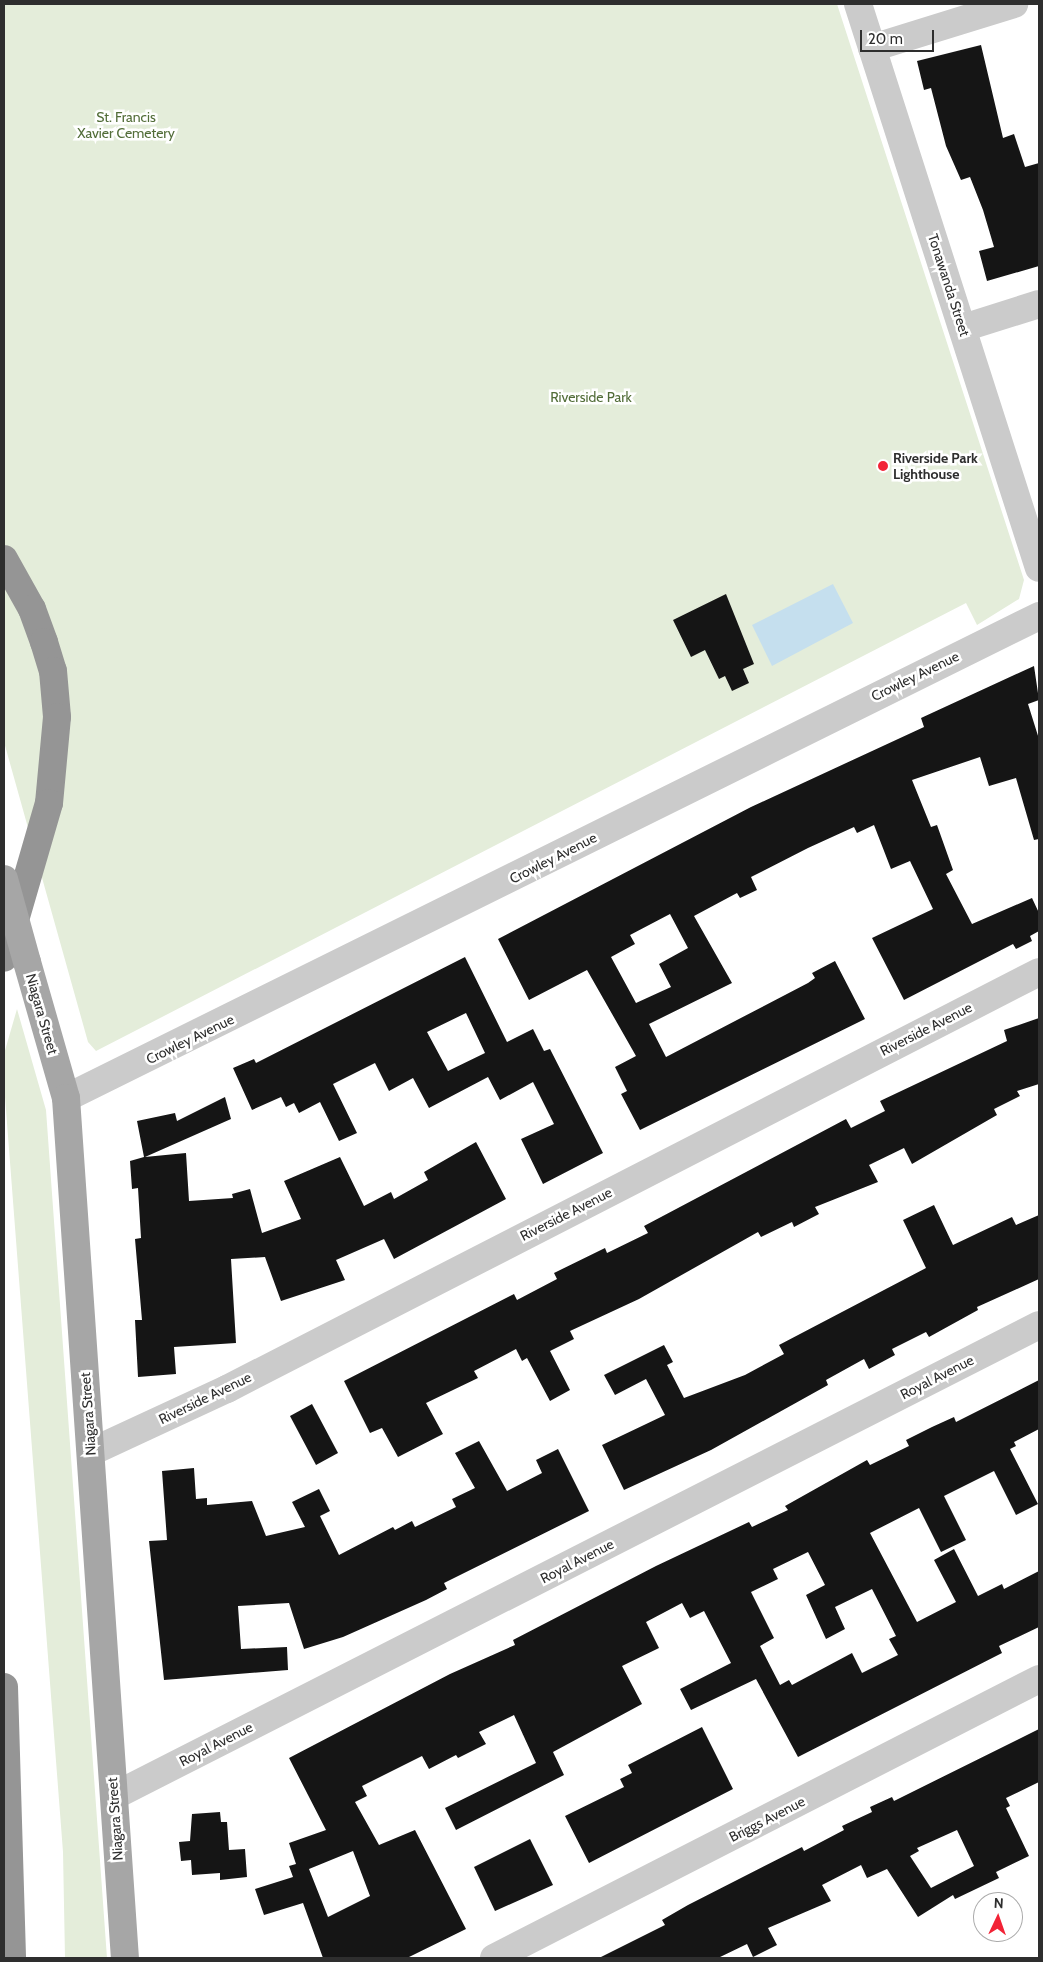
<!DOCTYPE html>
<style>
body{margin:0}
#map{position:relative;width:1043px;height:1962px;overflow:hidden;background:#fff;font-family:Cabin,sans-serif}
div>[style]{position:absolute}
.green>*{inset:0;background:#e4edda}
.water>*{inset:0;background:#c5dfee}
.building>*{inset:0;background:#151515}
.minor>*{height:28px;margin:-14px;padding:0 14px;transform-origin:14px;border-radius:14px;background:#cbcbcb}
.major>*{height:28px;margin:-14px;padding:0 14px;transform-origin:14px;border-radius:14px;background:#a6a6a6}
.highway>*{height:28px;margin:-14px;padding:0 14px;transform-origin:14px;border-radius:14px;background:#959595}
.major-bridge>*{height:28px;margin:-14px;padding:0 14px;transform-origin:14px;border-radius:14px;background:#a6a6a6}
.dots>*{width:14px;height:14px;translate:-50% -50%;box-sizing:border-box;border:2px solid #fff;border-radius:50%}
span{translate:-50% -50%;white-space:nowrap;text-align:center;line-height:1.15;-webkit-text-stroke:5px #fff;paint-order:stroke}
.park-label{font-size:14px;color:#526d38}
.street-label{font-size:14px;color:#2e2e2e}
.poi-label{font-size:14px;color:#2e2e2e;font-weight:700}
.left{translate:0 -50%;text-align:left}
.frame{position:absolute;inset:0;border:5px solid #2e2e2e;pointer-events:none}
.north{position:absolute;left:973px;top:1892px;width:50px;height:50px;box-sizing:border-box;background:#fff;border:1px solid #ababab;border-radius:50%;rotate:3deg;font-size:14px;font-weight:700;line-height:20px;text-align:center;color:#2e2e2e}
.north::after{content:'';display:block;margin:auto;width:18px;height:22px;background:#f22336;clip-path:polygon(50% 0,100% 100%,50% 72%,0 100%)}
.scale{position:absolute;left:860px;top:30px;width:74px;height:22px;box-sizing:border-box;border:2px solid #2e2e2e;border-top:0;padding-left:6px;font-size:15px;line-height:18px;white-space:nowrap;color:#2e2e2e;-webkit-text-stroke:4px #fff;paint-order:stroke}
</style>
<div id="map">
<div class="green">
<div style="clip-path:polygon(4px 4px,837px 4px,1024px 580px,1019px 599px,977px 625px,966px 603px,96px 1051px,88px 1042px,4px 742px)"></div>
<div style="clip-path:polygon(17px 1009px,46px 1110px,107px 1958px,65px 1958px,63px 1852px,4px 1084px,4px 1054px)"></div>
</div>
<div class="water">
<div style="clip-path:polygon(833px 584px,853px 623px,772px 666px,752px 625px)"></div>
</div>
<div class="building">
<div style="clip-path:polygon(981px 45px,1003px 138px,1014px 134px,1025px 167px,1039px 163px,1039px 266px,987px 281px,979px 251px,994px 247px,983px 210px,970px 177px,961px 180px,946px 146px,931px 88px,924px 90px,917px 61px)"></div>
<div style="clip-path:polygon(726px 594px,754px 664px,743px 669px,749px 683px,732px 691px,725px 676px,719px 679px,705px 650px,691px 657px,673px 620px)"></div>
<div style="clip-path:polygon(evenodd,1034px 666px,1039px 700px,1028px 704px,1039px 739px,1039px 839px,1034px 840px,1016px 778px,989px 786px,980px 757px,912px 780px,931px 827px,937px 825px,953px 870px,946px 874px,972px 924px,1032px 898px,1039px 913px,1039px 931px,1030px 936px,1032px 941px,1016px 949px,1013px 944px,904px 1000px,872px 938px,933px 909px,910px 861px,891px 869px,874px 825px,857px 833px,854px 827px,808px 848px,751px 877px,757px 890px,740px 898px,737px 893px,694px 916px,732px 983px,649px 1024px,666px 1057px,808px 983px,815px 978px,812px 973px,835px 961px,865px 1019px,640px 1130px,621px 1094px,627px 1091px,615px 1067px,636px 1056px,587px 970px,529px 1000px,498px 939px,751px 807px,924px 727px,921px 718px,1034px 666px,670px 914px,688px 948px,659px 964px,671px 987px,636px 1003px,611px 957px,635px 944px,630px 935px,670px 914px)"></div>
<div style="clip-path:polygon(evenodd,465px 957px,507px 1042px,533px 1029px,544px 1051px,550px 1049px,603px 1153px,543px 1184px,521px 1139px,554px 1124px,533px 1082px,500px 1100px,488px 1077px,429px 1108px,413px 1078px,389px 1091px,375px 1063px,333px 1084px,357px 1133px,339px 1141px,320px 1102px,299px 1113px,294px 1103px,286px 1107px,281px 1097px,252px 1110px,233px 1068px,254px 1059px,256px 1063px,465px 957px,466px 1013px,485px 1053px,448px 1071px,427px 1032px,466px 1013px)"></div>
<div style="clip-path:polygon(1039px 1018px,1039px 1084px,1017px 1091px,1020px 1096px,994px 1109px,997px 1115px,912px 1164px,904px 1148px,869px 1165px,878px 1182px,815px 1207px,819px 1214px,794px 1227px,792px 1222px,761px 1237px,758px 1232px,639px 1299px,570px 1331px,574px 1339px,550px 1351px,570px 1390px,550px 1401px,527px 1358px,522px 1361px,516px 1349px,474px 1371px,478px 1378px,426px 1403px,443px 1434px,398px 1457px,382px 1428px,370px 1433px,344px 1381px,514px 1294px,517px 1300px,557px 1279px,554px 1273px,605px 1248px,607px 1253px,648px 1233px,644px 1226px,846px 1119px,851px 1128px,885px 1111px,880px 1101px,1007px 1041px,1004px 1030px)"></div>
<div style="clip-path:polygon(225px 1097px,231px 1119px,145px 1157px,186px 1153px,189px 1201px,233px 1198px,232px 1194px,250px 1189px,262px 1233px,301px 1219px,284px 1181px,340px 1157px,364px 1206px,391px 1192px,394px 1199px,428px 1180px,424px 1172px,476px 1142px,506px 1199px,394px 1259px,384px 1239px,336px 1260px,345px 1280px,281px 1301px,265px 1257px,231px 1259px,236px 1343px,174px 1347px,176px 1374px,138px 1377px,135px 1320px,142px 1320px,135px 1239px,141px 1238px,138px 1188px,132px 1189px,130px 1161px,144px 1157px,137px 1121px,175px 1113px,177px 1121px)"></div>
<div style="clip-path:polygon(934px 1205px,953px 1245px,1012px 1217px,1016px 1225px,1039px 1215px,1039px 1279px,977px 1307px,978px 1310px,929px 1337px,926px 1332px,892px 1349px,895px 1355px,869px 1369px,864px 1359px,826px 1380px,828px 1385px,711px 1450px,624px 1490px,602px 1445px,665px 1415px,646px 1379px,615px 1395px,604px 1375px,664px 1345px,673px 1362px,667px 1365px,684px 1398px,745px 1375px,784px 1354px,779px 1345px,926px 1268px,903px 1220px)"></div>
<div style="clip-path:polygon(evenodd,1039px 1380px,1039px 1429px,1014px 1442px,1016px 1446px,1010px 1449px,1038px 1504px,1016px 1515px,994px 1471px,944px 1496px,966px 1540px,941px 1552px,919px 1508px,870px 1533px,917px 1622px,956px 1602px,934px 1560px,954px 1549px,978px 1596px,1002px 1584px,1004px 1589px,1039px 1571px,1039px 1627px,999px 1646px,1002px 1653px,798px 1757px,756px 1679px,691px 1710px,680px 1689px,731px 1663px,704px 1611px,690px 1618px,682px 1603px,646px 1622px,659px 1648px,622px 1666px,642px 1704px,553px 1752px,564px 1775px,456px 1830px,445px 1808px,536px 1763px,514px 1715px,479px 1732px,486px 1744px,458px 1758px,456px 1755px,429px 1769px,422px 1756px,362px 1786px,367px 1796px,355px 1802px,379px 1845px,415px 1830px,466px 1929px,407px 1958px,323px 1958px,303px 1903px,264px 1915px,255px 1889px,293px 1877px,289px 1866px,296px 1864px,289px 1843px,326px 1830px,289px 1758px,450px 1674px,515px 1645px,513px 1640px,656px 1566px,749px 1522px,752px 1527px,788px 1510px,785px 1506px,867px 1460px,870px 1465px,909px 1446px,906px 1440px,932px 1427px,954px 1417px,956px 1422px,1039px 1380px,808px 1552px,825px 1585px,806px 1595px,826px 1639px,845px 1629px,835px 1607px,872px 1589px,896px 1636px,889px 1639px,898px 1655px,862px 1673px,852px 1653px,792px 1685px,789px 1680px,780px 1685px,760px 1646px,774px 1638px,751px 1592px,778px 1579px,773px 1569px,808px 1552px,1039px 1380px,353px 1851px,370px 1896px,328px 1917px,309px 1869px,353px 1851px)"></div>
<div style="clip-path:polygon(312px 1404px,338px 1453px,316px 1465px,290px 1416px)"></div>
<div style="clip-path:polygon(479px 1441px,507px 1491px,542px 1473px,536px 1460px,558px 1449px,589px 1511px,444px 1583px,447px 1589px,426px 1600px,343px 1637px,304px 1649px,289px 1603px,238px 1606px,241px 1649px,287px 1647px,288px 1670px,164px 1680px,149px 1541px,167px 1540px,162px 1471px,194px 1468px,196px 1499px,207px 1498px,207px 1505px,252px 1501px,266px 1536px,305px 1527px,292px 1502px,319px 1489px,330px 1511px,320px 1516px,339px 1555px,393px 1527px,395px 1530px,412px 1521px,415px 1527px,456px 1507px,452px 1499px,475px 1488px,455px 1453px)"></div>
<div style="clip-path:polygon(702px 1727px,733px 1789px,589px 1863px,565px 1816px,624px 1787px,620px 1779px,632px 1773px,628px 1765px)"></div>
<div style="clip-path:polygon(evenodd,1039px 1729px,1039px 1782px,1006px 1798px,1010px 1806px,1006px 1808px,1029px 1856px,996px 1872px,999px 1878px,955px 1899px,953px 1895px,918px 1917px,887px 1869px,867px 1878px,861px 1865px,822px 1885px,831px 1901px,768px 1928px,777px 1945px,753px 1957px,747px 1944px,718px 1958px,599px 1958px,665px 1925px,662px 1920px,688px 1905px,802px 1847px,804px 1851px,844px 1830px,842px 1826px,872px 1812px,870px 1807px,892px 1797px,894px 1801px,1039px 1729px,957px 1830px,974px 1866px,931px 1888px,910px 1856px,919px 1851px,917px 1848px,957px 1830px)"></div>
<div style="clip-path:polygon(220px 1812px,221px 1822px,227px 1822px,229px 1850px,245px 1849px,247px 1877px,220px 1880px,220px 1873px,192px 1875px,191px 1860px,181px 1861px,179px 1842px,190px 1841px,192px 1814px)"></div>
<div style="clip-path:polygon(530px 1839px,553px 1885px,495px 1911px,474px 1867px)"></div>
</div>
<div class="minor">
<div style="left:858px;top:4px;width:592px;rotate:72.21deg"></div>
<div style="left:872px;top:48px;width:149px;rotate:-17.2deg"></div>
<div style="left:963px;top:328px;width:80px;rotate:-17.5deg"></div>
<div style="left:66px;top:1098px;width:1086px;rotate:-26.35deg"></div>
<div style="left:91px;top:1452px;width:150px;rotate:-24.9deg"></div>
<div style="left:227px;top:1389px;width:913px;rotate:-27.18deg"></div>
<div style="left:114px;top:1796px;width:1038px;rotate:-26.98deg"></div>
<div style="left:494px;top:1958px;width:612px;rotate:-27.11deg"></div>
</div>
<div class="major">
<div style="left:27px;top:962px;width:141px;rotate:74deg"></div>
<div style="left:66px;top:1098px;width:862px;rotate:86.08deg"></div>
</div>
<div class="highway">
<div style="left:4px;top:559px;width:57px;rotate:60.8deg"></div>
<div style="left:32px;top:609px;width:35px;rotate:70deg"></div>
<div style="left:44px;top:642px;width:30px;rotate:73deg"></div>
<div style="left:53px;top:671px;width:46px;rotate:85deg"></div>
<div style="left:57px;top:717px;width:86px;rotate:95.3deg"></div>
<div style="left:49px;top:803px;width:161px;rotate:106.2deg"></div>
<div style="left:4px;top:1687px;width:271px;rotate:88.3deg"></div>
</div>
<div class="major-bridge">
<div style="left:4px;top:879px;width:86px;rotate:74.5deg"></div>
</div>
<div class="dots">
<div style="left:883px;top:466px;background:#f22336"></div>
</div>
<div class="park-label">
<span style="left:126px;top:125px">St. Francis<br>Xavier Cemetery</span>
<span style="left:591px;top:397px">Riverside Park</span>
</div>
<div class="street-label">
<span style="left:949px;top:285px;rotate:72deg">Tonawanda Street</span>
<span style="left:915px;top:676px;rotate:-26deg">Crowley Avenue</span>
<span style="left:553px;top:858px;rotate:-27deg">Crowley Avenue</span>
<span style="left:42px;top:1014px;rotate:74deg">Niagara Street</span>
<span style="left:926px;top:1029px;rotate:-27deg">Riverside Avenue</span>
<span style="left:190px;top:1039px;rotate:-26deg">Crowley Avenue</span>
<span style="left:566px;top:1214px;rotate:-27deg">Riverside Avenue</span>
<span style="left:937px;top:1377px;rotate:-27deg">Royal Avenue</span>
<span style="left:205px;top:1398px;rotate:-26deg">Riverside Avenue</span>
<span style="left:88px;top:1414px;rotate:-94deg">Niagara Street</span>
<span style="left:577px;top:1561px;rotate:-27deg">Royal Avenue</span>
<span style="left:216px;top:1744px;rotate:-27deg">Royal Avenue</span>
<span style="left:115px;top:1819px;rotate:-94deg">Niagara Street</span>
<span style="left:767px;top:1819px;rotate:-27deg">Briggs Avenue</span>
</div>
<div class="poi-label">
<span class="left" style="left:893px;top:466px">Riverside Park<br>Lighthouse</span>
</div>
<div class="frame"></div>
<div class="north">N</div>
<div class="scale">20 m</div>
</div>
